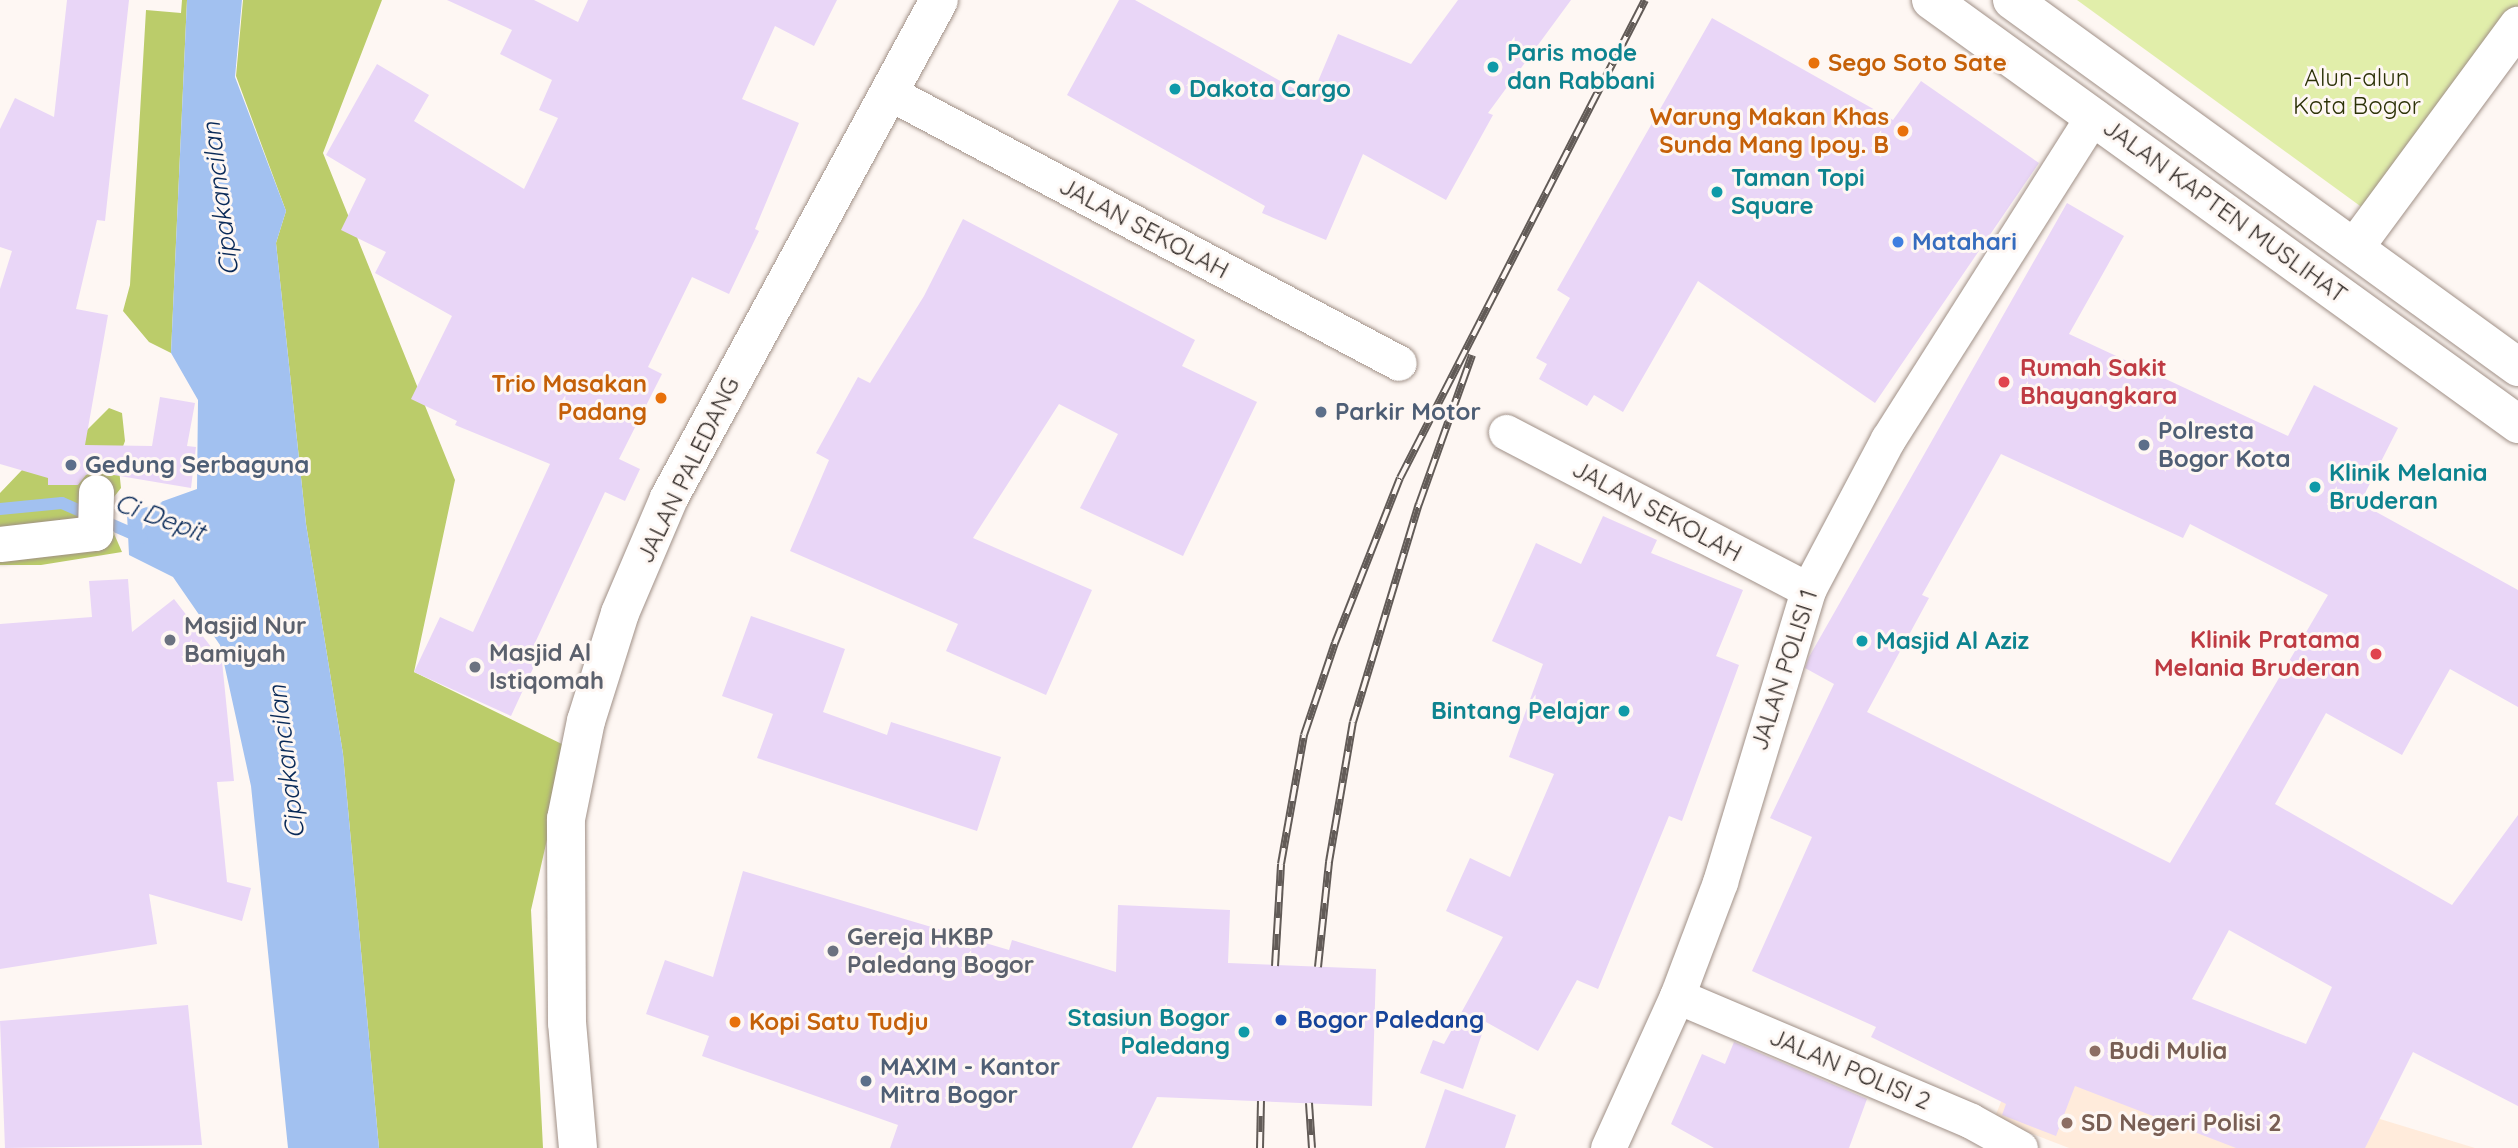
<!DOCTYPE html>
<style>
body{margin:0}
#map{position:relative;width:2518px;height:1148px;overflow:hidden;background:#fef7f3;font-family:Quicksand,sans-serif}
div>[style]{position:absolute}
.education>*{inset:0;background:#ffebdb}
.green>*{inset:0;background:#e1eeaa}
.forest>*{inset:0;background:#bbcc6a}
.water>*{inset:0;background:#a2c1f0}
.stream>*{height:12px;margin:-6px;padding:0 6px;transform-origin:6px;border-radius:6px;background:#a2c1f0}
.building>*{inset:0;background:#e9d6f7}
.roads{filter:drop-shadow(0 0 2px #a09087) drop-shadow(0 0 2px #a09087)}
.minor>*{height:35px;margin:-17.5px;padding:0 17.5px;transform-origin:17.5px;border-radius:17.5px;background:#fff}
.tertiary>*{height:38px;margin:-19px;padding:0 19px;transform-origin:19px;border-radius:19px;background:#fff}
.primary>*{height:38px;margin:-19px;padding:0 19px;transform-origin:19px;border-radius:19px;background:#fff}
.rail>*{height:8px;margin-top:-4px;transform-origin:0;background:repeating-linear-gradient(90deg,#fef7f3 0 16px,#625b57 0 32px);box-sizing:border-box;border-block:2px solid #625b57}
.dots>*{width:19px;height:19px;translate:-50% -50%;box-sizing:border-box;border:4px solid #fef7f3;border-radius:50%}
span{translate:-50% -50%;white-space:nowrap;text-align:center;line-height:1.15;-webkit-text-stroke:6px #fef7f3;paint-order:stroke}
.culture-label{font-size:24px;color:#0d838f;font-weight:700}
.left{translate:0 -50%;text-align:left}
.right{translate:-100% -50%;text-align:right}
.food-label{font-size:24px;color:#c56008;font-weight:700}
.park-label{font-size:24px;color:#2c3207}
.street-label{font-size:24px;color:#322b27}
.shop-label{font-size:24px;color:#366cbe;font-weight:700}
.health-label{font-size:24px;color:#be3a42;font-weight:700}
.service-label{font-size:24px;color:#4e5e75;font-weight:700}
.worship-label{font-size:24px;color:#5b616d;font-weight:700}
.transit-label{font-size:24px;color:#164399;font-weight:700}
.education-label{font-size:24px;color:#785e54;font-weight:700}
.water-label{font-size:26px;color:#082958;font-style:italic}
</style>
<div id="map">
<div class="education">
<div style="clip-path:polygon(2039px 1009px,2298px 1094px,2475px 1148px,2069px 1148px,1994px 1119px)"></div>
</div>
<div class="green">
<div style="clip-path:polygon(2077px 0,2518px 0,2518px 26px,2378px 219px)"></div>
</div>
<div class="forest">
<div style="clip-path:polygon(182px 0,187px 0,171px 353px,149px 342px,123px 311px,130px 285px,146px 10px,181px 13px)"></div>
<div style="clip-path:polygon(243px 0,382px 0,323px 153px,455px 480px,414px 672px,568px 747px,531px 910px,543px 1148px,379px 1148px,343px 754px,306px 524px,276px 243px,286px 211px,236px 76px)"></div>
<div style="clip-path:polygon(109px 408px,122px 413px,125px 441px,118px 460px,121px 488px,99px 516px,108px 520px,122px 552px,41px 565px,0 565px,0 493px,22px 470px,85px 432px)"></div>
</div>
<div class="water">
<div style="clip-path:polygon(187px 0,242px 0,235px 77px,286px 211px,276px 243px,306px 524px,343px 754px,379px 1148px,288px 1148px,251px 786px,220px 645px,173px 577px,129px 555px,127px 514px,197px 489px,198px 400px,171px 353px)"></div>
</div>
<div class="stream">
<div style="left:0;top:509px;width:62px;rotate:-5.5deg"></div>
<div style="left:62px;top:503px;width:87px;rotate:23.6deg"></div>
</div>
<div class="building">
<div style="clip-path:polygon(67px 0,129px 0,105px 221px,97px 220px,76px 309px,108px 315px,85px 445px,152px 446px,160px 397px,195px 403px,187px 446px,196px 447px,191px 488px,96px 472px,86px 475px,78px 485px,48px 485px,48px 478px,0 464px,0 289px,12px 251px,0 247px,0 129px,15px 98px,54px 117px)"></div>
<div style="clip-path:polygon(447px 0,534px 0,578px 22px,588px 0,837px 0,814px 46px,775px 26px,742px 99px,799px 123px,755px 229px,759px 231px,729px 294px,692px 277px,648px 367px,662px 374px,619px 459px,640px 469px,625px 501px,605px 492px,528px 658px,536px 662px,511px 716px,414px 672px,440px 617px,473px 632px,550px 464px,455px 425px,457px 421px,411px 399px,452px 316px,375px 273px,386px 252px,341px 230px,366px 179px,326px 155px,377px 64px,429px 95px,414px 121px,524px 189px,558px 118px,539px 110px,552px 80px,500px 54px,512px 30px)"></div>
<div style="clip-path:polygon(1119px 0,1135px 0,1311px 98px,1338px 34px,1411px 64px,1458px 0,1571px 0,1488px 113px,1493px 115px,1446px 200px,1363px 154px,1326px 240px,1262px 213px,1265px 206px,1067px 95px)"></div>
<div style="clip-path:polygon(1712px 18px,1893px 120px,1921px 81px,2039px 163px,1875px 403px,1698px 281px,1623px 412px,1594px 395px,1587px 406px,1539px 379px,1547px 364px,1536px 358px,1570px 298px,1557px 290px)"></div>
<div style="clip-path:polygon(evenodd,2067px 203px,2124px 236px,2069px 334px,2288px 436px,2314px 385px,2398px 428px,2360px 503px,2518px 590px,2518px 707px,2450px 669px,2402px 755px,2326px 713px,2275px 804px,2452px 905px,2518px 815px,2518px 1106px,2413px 1052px,2365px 1148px,2236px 1148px,2075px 1086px,2056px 1136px,2002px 1115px,2006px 1104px,1871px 1037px,1876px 1027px,1752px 971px,1812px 837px,1770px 818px,1834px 684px,1805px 668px,1809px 657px,2067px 203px,2001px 454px,2183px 538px,2190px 524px,2328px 595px,2170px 863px,1867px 712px,1929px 598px,1922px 595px,2001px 454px,2067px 203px,2229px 930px,2332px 987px,2306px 1044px,2192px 999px,2229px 930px)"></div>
<div style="clip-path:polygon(963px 219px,1195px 340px,1182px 366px,1257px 402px,1183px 556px,1080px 508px,1118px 434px,1059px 404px,973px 538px,1092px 590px,1046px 695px,946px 651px,958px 624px,790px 551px,829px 460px,816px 453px,858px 377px,870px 383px,924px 296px)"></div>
<div style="clip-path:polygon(1603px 516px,1657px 540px,1651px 553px,1743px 590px,1716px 656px,1739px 665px,1682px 821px,1669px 816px,1598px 989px,1577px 980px,1538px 1051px,1486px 1022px,1463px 1089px,1420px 1073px,1433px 1040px,1444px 1044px,1503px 937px,1446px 911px,1470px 858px,1510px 877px,1554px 774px,1509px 757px,1543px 664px,1492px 641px,1536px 543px,1581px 564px)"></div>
<div style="clip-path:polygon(128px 579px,132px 632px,174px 599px,222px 661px,234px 781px,217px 782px,227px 882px,251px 888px,242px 921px,149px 894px,157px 944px,0 969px,0 624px,92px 617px,89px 581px)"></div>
<div style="clip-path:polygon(751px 616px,845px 649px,823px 712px,887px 735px,891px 722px,1001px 757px,977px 831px,757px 758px,773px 714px,722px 696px)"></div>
<div style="clip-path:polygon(743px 871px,1009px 950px,1012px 940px,1116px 972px,1118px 905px,1230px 910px,1228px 963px,1376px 969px,1372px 1106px,1157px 1097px,1132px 1148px,890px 1148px,898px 1125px,702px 1056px,709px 1036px,646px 1014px,665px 960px,713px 977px)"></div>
<div style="clip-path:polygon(188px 1005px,202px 1145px,5px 1148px,0 1021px)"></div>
<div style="clip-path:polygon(1734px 1042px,1867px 1099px,1849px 1148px,1714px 1148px,1671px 1124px,1702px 1054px,1725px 1064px)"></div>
<div style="clip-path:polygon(1445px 1089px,1516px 1115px,1505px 1148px,1425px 1148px)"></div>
</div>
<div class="roads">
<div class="minor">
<div style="left:888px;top:92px;width:578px;rotate:27.94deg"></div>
<div style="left:1506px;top:432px;width:341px;rotate:27.6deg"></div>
<div style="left:0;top:544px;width:96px;rotate:-6.6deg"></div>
<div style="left:95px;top:533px;width:41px;rotate:-88.6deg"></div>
<div style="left:1677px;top:996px;width:319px;rotate:23deg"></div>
<div style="left:1971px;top:1121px;width:56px;rotate:28.9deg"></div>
<div style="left:1608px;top:1148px;width:167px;rotate:-65.6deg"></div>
<div style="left:1677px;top:996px;width:122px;rotate:-69.3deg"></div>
<div style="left:1720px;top:882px;width:305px;rotate:-73.2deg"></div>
<div style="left:1808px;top:590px;width:171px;rotate:-62.1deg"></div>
<div style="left:1888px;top:439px;width:383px;rotate:-57.6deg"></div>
</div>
<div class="tertiary">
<div style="left:2355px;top:247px;width:275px;rotate:-53.6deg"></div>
<div style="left:578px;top:1148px;width:125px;rotate:-95deg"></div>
<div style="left:567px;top:1023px;width:204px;rotate:-90.3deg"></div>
<div style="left:566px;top:819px;width:100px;rotate:-78.5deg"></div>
<div style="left:586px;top:721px;width:113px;rotate:-72.5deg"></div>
<div style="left:620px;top:613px;width:125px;rotate:-66.9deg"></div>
<div style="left:669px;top:498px;width:566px;rotate:-61.53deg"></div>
</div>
<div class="primary">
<div style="left:1931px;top:0;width:724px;rotate:35.84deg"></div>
<div style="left:2012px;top:0;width:625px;rotate:35.95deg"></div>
</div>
</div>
<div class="rail">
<div style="left:1275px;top:966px;width:102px;rotate:-86.6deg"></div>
<div style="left:1281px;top:864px;width:131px;rotate:-79.9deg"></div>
<div style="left:1304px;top:735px;width:97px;rotate:-71.4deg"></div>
<div style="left:1335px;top:643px;width:177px;rotate:-68.5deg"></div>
<div style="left:1400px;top:478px;width:537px;rotate:-62.86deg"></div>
<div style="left:1318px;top:967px;width:106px;rotate:-84deg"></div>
<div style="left:1329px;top:862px;width:142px;rotate:-80.3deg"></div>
<div style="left:1353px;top:722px;width:228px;rotate:-73.2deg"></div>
<div style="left:1419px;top:504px;width:158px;rotate:-70.4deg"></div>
<div style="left:1309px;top:1103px;width:45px;rotate:86.2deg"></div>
<div style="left:1260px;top:1148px;width:47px;rotate:-88.8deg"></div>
</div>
<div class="dots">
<div style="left:1814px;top:63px;background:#e8710a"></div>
<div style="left:1493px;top:67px;background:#0f9aa8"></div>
<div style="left:1175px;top:89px;background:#0f9aa8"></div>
<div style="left:1903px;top:131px;background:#e8710a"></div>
<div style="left:1717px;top:192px;background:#0f9aa8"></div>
<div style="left:1898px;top:242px;background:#3f7fe0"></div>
<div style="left:2004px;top:382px;background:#e0444e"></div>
<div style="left:661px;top:398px;background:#e8710a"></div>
<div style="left:1321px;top:412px;background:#5c6f8a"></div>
<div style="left:2144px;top:445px;background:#5c6f8a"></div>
<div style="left:71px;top:465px;background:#5c6f8a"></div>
<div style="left:2315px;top:487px;background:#0f9aa8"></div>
<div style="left:170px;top:640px;background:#6b7280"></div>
<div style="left:1862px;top:641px;background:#0f9aa8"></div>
<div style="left:2376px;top:654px;background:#e0444e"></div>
<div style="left:475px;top:667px;background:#6b7280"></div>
<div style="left:1624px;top:711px;background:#0f9aa8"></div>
<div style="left:833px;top:951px;background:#6b7280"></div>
<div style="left:1281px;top:1020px;background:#1a4fb4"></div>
<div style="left:735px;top:1022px;background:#e8710a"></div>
<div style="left:1244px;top:1032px;background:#0f9aa8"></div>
<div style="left:2095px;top:1051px;background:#8d6e63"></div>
<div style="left:866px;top:1081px;background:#5c6f8a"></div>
<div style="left:2067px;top:1123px;background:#8d6e63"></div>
</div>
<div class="culture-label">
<span class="left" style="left:1507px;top:67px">Paris mode<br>dan Rabbani</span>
<span class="left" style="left:1189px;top:89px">Dakota Cargo</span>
<span class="left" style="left:1731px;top:192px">Taman Topi<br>Square</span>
<span class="left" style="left:2329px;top:487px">Klinik Melania<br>Bruderan</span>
<span class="left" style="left:1876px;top:641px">Masjid Al Aziz</span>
<span class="right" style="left:1610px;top:711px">Bintang Pelajar</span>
<span class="right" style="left:1230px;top:1032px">Stasiun Bogor<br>Paledang</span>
</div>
<div class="food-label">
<span class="left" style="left:1828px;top:63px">Sego Soto Sate</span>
<span class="right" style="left:1889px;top:131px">Warung Makan Khas<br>Sunda Mang Ipoy. B</span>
<span class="right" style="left:647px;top:398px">Trio Masakan<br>Padang</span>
<span class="left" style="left:749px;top:1022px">Kopi Satu Tudju</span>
</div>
<div class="park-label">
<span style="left:2357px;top:92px">Alun-alun<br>Kota Bogor</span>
</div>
<div class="street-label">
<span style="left:2225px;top:211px;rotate:36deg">JALAN KAPTEN MUSLIHAT</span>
<span style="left:1144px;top:228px;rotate:28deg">JALAN SEKOLAH</span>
<span style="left:688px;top:470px;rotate:-64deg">JALAN PALEDANG</span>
<span style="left:1657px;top:511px;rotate:28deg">JALAN SEKOLAH</span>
<span style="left:1784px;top:670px;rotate:-72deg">JALAN POLISI 1</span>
<span style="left:1850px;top:1069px;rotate:23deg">JALAN POLISI 2</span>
</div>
<div class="shop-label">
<span class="left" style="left:1912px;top:242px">Matahari</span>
</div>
<div class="health-label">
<span class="left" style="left:2020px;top:382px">Rumah Sakit<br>Bhayangkara</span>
<span class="right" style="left:2360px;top:654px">Klinik Pratama<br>Melania Bruderan</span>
</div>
<div class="service-label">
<span class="left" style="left:1335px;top:412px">Parkir Motor</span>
<span class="left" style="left:2158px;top:445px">Polresta<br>Bogor Kota</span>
<span class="left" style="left:85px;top:465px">Gedung Serbaguna</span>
<span class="left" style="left:880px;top:1081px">MAXIM - Kantor<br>Mitra Bogor</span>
</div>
<div class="worship-label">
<span class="left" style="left:184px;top:640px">Masjid Nur<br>Bamiyah</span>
<span class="left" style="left:489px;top:667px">Masjid Al<br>Istiqomah</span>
<span class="left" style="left:847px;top:951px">Gereja HKBP<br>Paledang Bogor</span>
</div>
<div class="transit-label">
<span class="left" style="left:1297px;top:1020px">Bogor Paledang</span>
</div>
<div class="education-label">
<span class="left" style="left:2109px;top:1051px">Budi Mulia</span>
<span class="left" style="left:2081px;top:1123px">SD Negeri Polisi 2</span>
</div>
<div class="water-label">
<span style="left:220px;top:199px;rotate:-97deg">Cipakancilan</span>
<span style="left:160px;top:517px;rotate:20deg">Ci Depit</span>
<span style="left:286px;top:762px;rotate:-97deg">Cipakancilan</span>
</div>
</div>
